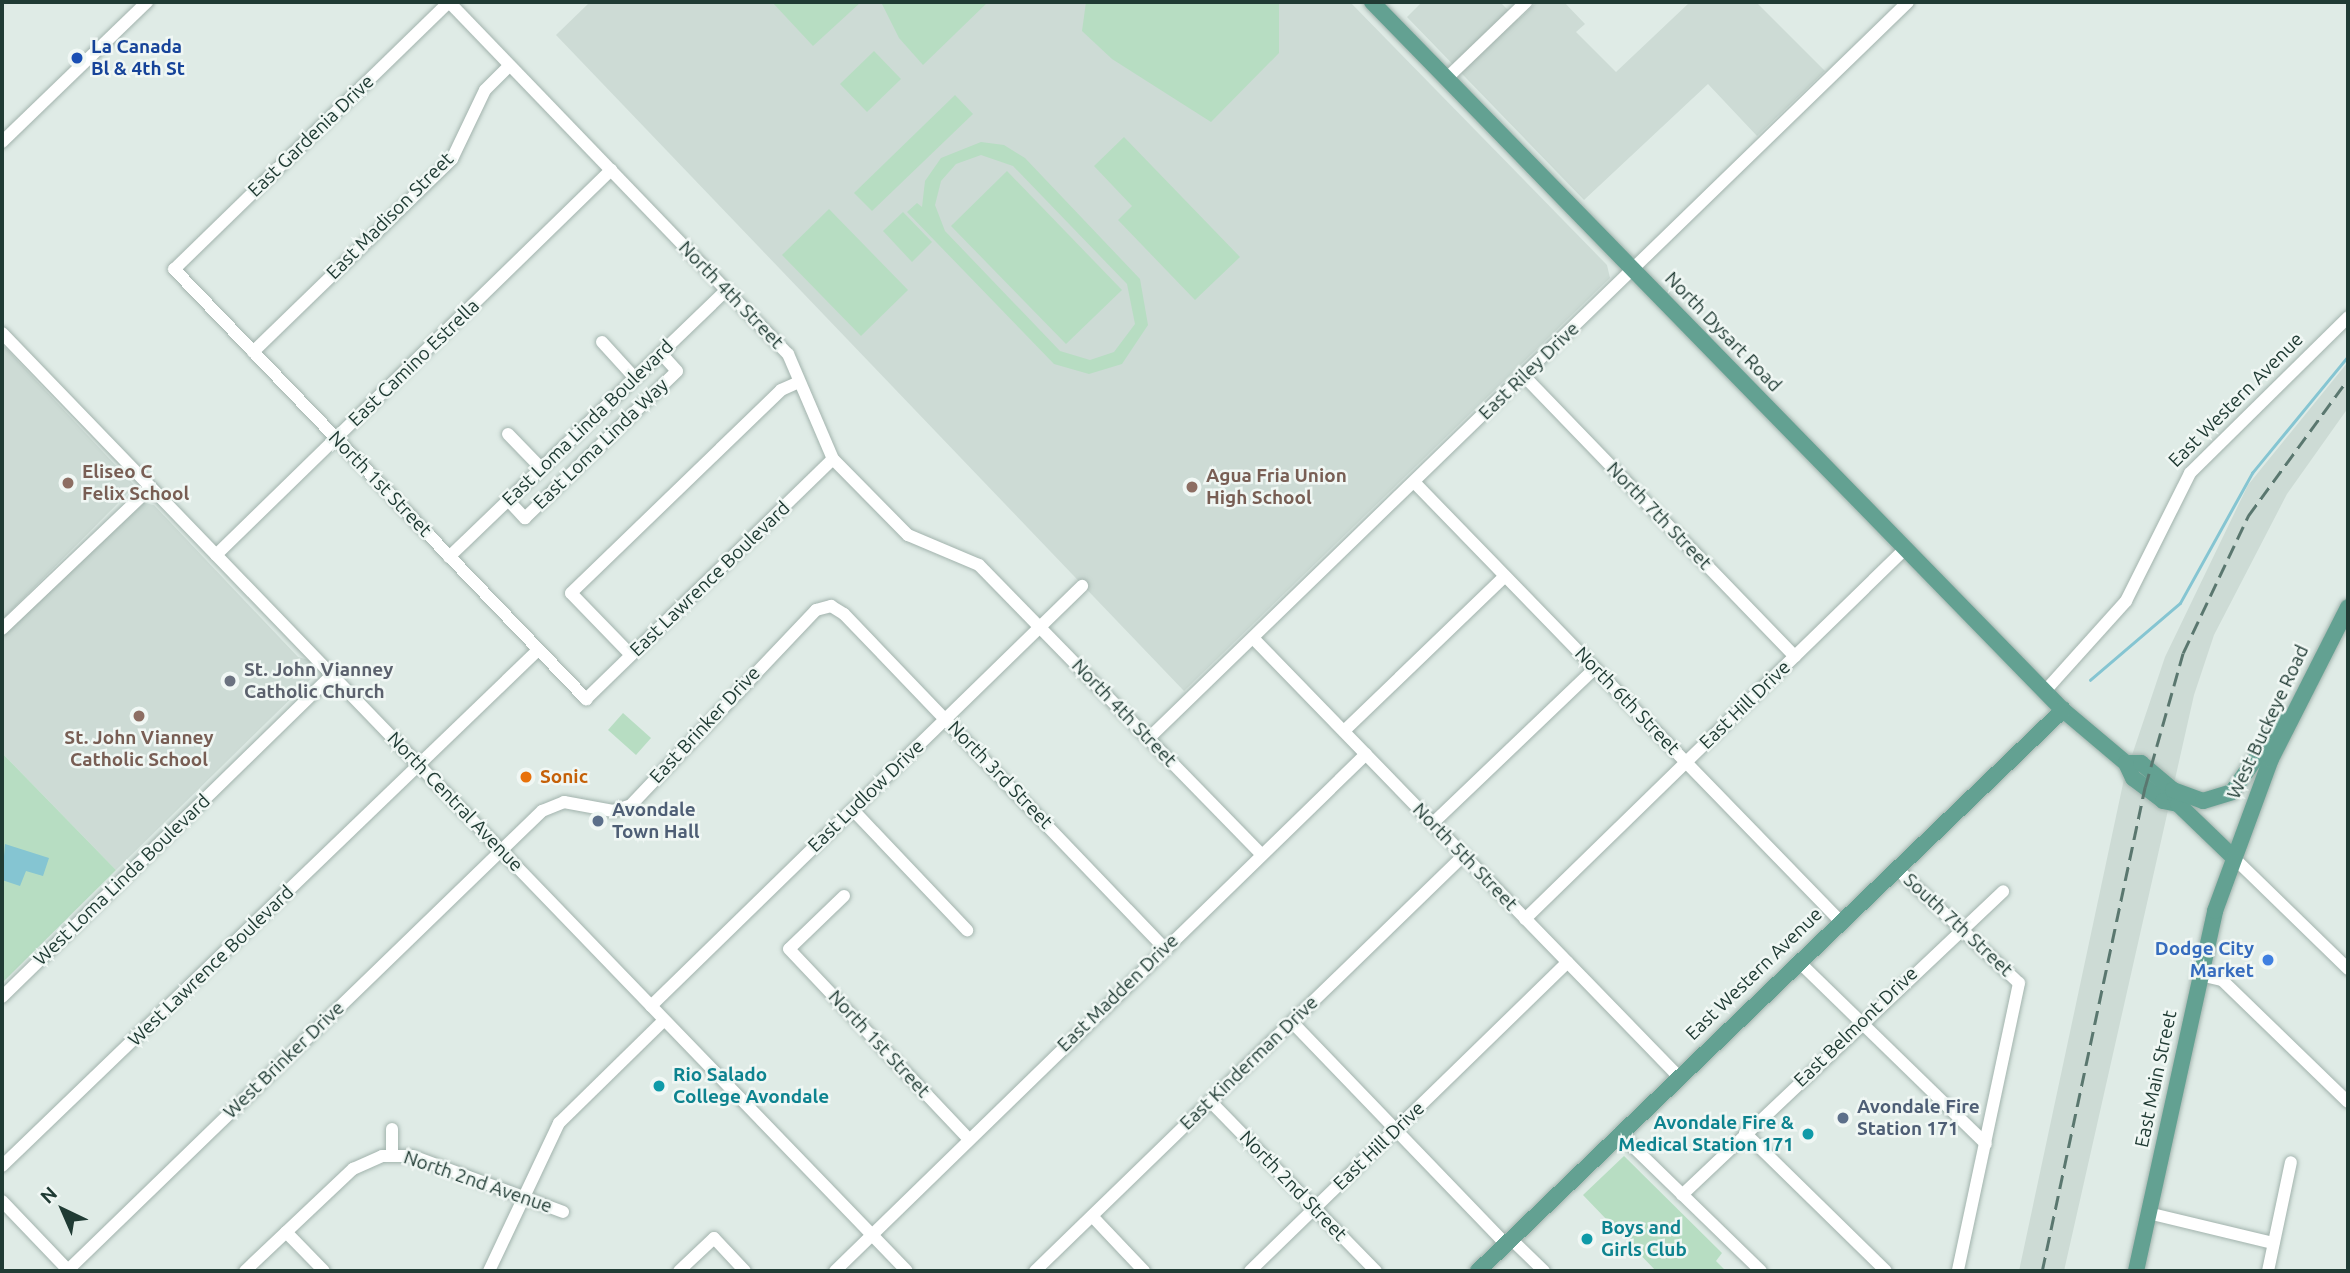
<!DOCTYPE html>
<style>
body{margin:0}
#map{position:relative;width:2350px;height:1273px;overflow:hidden;background:#dfebe6;font-family:Ubuntu,sans-serif}
div>[style]{position:absolute}
.built>*{inset:0;background:#cddbd5}
.green>*{inset:0;background:#b7ddc2}
.water>*{inset:0;background:#85c5d2}
.stream>*{height:2.5px;margin:-1.25px;padding:0 1.25px;transform-origin:1.25px;border-radius:1.25px;background:#85c5d2}
.roads{filter:drop-shadow(0 0 2px #a2b3ad) drop-shadow(0 0 2px #a2b3ad)}
.minor>*{height:12px;margin:-6px;padding:0 6px;transform-origin:6px;border-radius:6px;background:#fff}
.major>*{height:16px;margin:-8px;padding:0 8px;transform-origin:8px;border-radius:8px;background:#63a192}
.rail>*{height:2.5px;margin-top:-1.25px;transform-origin:0;background:repeating-linear-gradient(90deg,#5a776f 0 14px,transparent 0 21px)}
.dots>*{width:19px;height:19px;translate:-50% -50%;box-sizing:border-box;border:4px solid #f0f7f4;border-radius:50%}
span{translate:-50% -50%;white-space:nowrap;text-align:center;line-height:1.15;-webkit-text-stroke:5px #f0f7f4;paint-order:stroke}
.transit-label{font-size:19px;color:#164399;font-weight:700}
.left{translate:0 -50%;text-align:left}
.street-label{font-size:19px;color:#203b34}
.education-label{font-size:19px;color:#785e54;font-weight:700}
.worship-label{font-size:19px;color:#5b616d;font-weight:700}
.food-label{font-size:19px;color:#c56008;font-weight:700}
.service-label{font-size:19px;color:#4e5e75;font-weight:700}
.shop-label{font-size:19px;color:#366cbe;font-weight:700}
.right{translate:-100% -50%;text-align:right}
.culture-label{font-size:19px;color:#0d838f;font-weight:700}
.frame{position:absolute;inset:0;border:4px solid #203b34;pointer-events:none}
.north{position:absolute;left:28px;top:1175px;width:70px;height:70px;-webkit-text-stroke:5px #f0f7f4;paint-order:stroke;rotate:316deg;font-size:19px;font-weight:700;line-height:28px;text-align:center;color:#203b34}
.north::after{content:'';display:block;margin:auto;width:24px;height:32px;background:#203b34;clip-path:polygon(50% 0,100% 100%,50% 72%,0 100%)}
</style>
<div id="map">
<div class="built">
<div style="clip-path:polygon(590px 2px,1350px 2px,1607px 265px,1610px 278px,1184px 691px,556px 35px)"></div>
<div style="clip-path:polygon(1422px 2px,1500px 2px,1518px 20px,1537px 2px,1564px 2px,1585px 24px,1576px 32px,1616px 72px,1690px 2px,1756px 2px,1825px 71px,1757px 136px,1708px 84px,1584px 200px,1407px 17px)"></div>
<div style="clip-path:polygon(2px 344px,135px 486px,2px 620px)"></div>
<div style="clip-path:polygon(2348px 362px,2348px 408px,2287px 494px,2214px 635px,2194px 695px,2064px 1271px,2019px 1271px,2124px 779px,2165px 657px,2248px 485px)"></div>
<div style="clip-path:polygon(144px 503px,154px 505px,298px 657px,309px 660px,316px 674px,116px 870px,2px 753px,2px 635px)"></div>
</div>
<div class="green">
<div style="clip-path:polygon(772px 2px,861px 2px,813px 46px)"></div>
<div style="clip-path:polygon(881px 2px,988px 2px,923px 65px,899px 38px)"></div>
<div style="clip-path:polygon(1086px 2px,1279px 2px,1279px 53px,1211px 122px,1112px 59px,1082px 31px)"></div>
<div style="clip-path:polygon(874px 51px,901px 79px,867px 112px,840px 84px)"></div>
<div style="clip-path:polygon(955px 95px,973px 114px,872px 211px,854px 193px)"></div>
<div style="clip-path:polygon(1124px 137px,1240px 257px,1195px 300px,1118px 220px,1132px 206px,1094px 166px)"></div>
<div style="clip-path:polygon(evenodd,981px 142px,1004px 145px,1025px 158px,1140px 279px,1148px 325px,1122px 364px,1089px 374px,1054px 364px,907px 212px,917px 203px,922px 207px,925px 181px,941px 158px,981px 142px,981px 155px,1013px 166px,1127px 284px,1135px 324px,1114px 352px,1090px 360px,1060px 351px,945px 231px,935px 205px,941px 181px,956px 164px,981px 155px)"></div>
<div style="clip-path:polygon(1007px 171px,1122px 290px,1066px 344px,951px 226px)"></div>
<div style="clip-path:polygon(829px 209px,908px 290px,861px 336px,782px 255px)"></div>
<div style="clip-path:polygon(903px 212px,932px 242px,912px 262px,883px 231px)"></div>
<div style="clip-path:polygon(623px 713px,651px 738px,636px 755px,608px 730px)"></div>
<div style="clip-path:polygon(2px 753px,116px 870px,2px 983px)"></div>
<div style="clip-path:polygon(1624px 1156px,1722px 1253px,1716px 1261px,1726px 1271px,1656px 1271px,1583px 1195px)"></div>
</div>
<div class="water">
<div style="clip-path:polygon(5px 844px,49px 858px,43px 876px,26px 871px,20px 886px,2px 880px)"></div>
</div>
<div class="stream">
<div style="left:2090px;top:680px;width:118px;rotate:-40.5deg"></div>
<div style="left:2180px;top:603px;width:149px;rotate:-61deg"></div>
<div style="left:2252px;top:473px;width:151px;rotate:-50.6deg"></div>
</div>
<div class="roads">
<div class="minor">
<div style="left:449px;top:2px;width:383px;rotate:135.8deg"></div>
<div style="left:174px;top:269px;width:596px;rotate:46.22deg"></div>
<div style="left:586px;top:699px;width:344px;rotate:-44.2deg"></div>
<div style="left:449px;top:2px;width:489px;rotate:46.1deg"></div>
<div style="left:788px;top:354px;width:114px;rotate:66.8deg"></div>
<div style="left:833px;top:459px;width:107px;rotate:45.4deg"></div>
<div style="left:908px;top:535px;width:77px;rotate:22.9deg"></div>
<div style="left:979px;top:565px;width:404px;rotate:45.7deg"></div>
<div style="left:1447px;top:78px;width:110px;rotate:-43.9deg"></div>
<div style="left:2px;top:142px;width:202px;rotate:-44deg"></div>
<div style="left:2px;top:333px;width:1303px;rotate:46.03deg"></div>
<div style="left:602px;top:342px;width:47px;rotate:47.6deg"></div>
<div style="left:253px;top:352px;width:277px;rotate:-44.1deg"></div>
<div style="left:452px;top:159px;width:76px;rotate:-64.4deg"></div>
<div style="left:485px;top:90px;width:34px;rotate:-45deg"></div>
<div style="left:1524px;top:376px;width:390px;rotate:46deg"></div>
<div style="left:508px;top:434px;width:47px;rotate:45.9deg"></div>
<div style="left:1414px;top:482px;width:612px;rotate:45.86deg"></div>
<div style="left:508px;top:500px;width:25px;rotate:47deg"></div>
<div style="left:525px;top:518px;width:211px;rotate:-44deg"></div>
<div style="left:677px;top:371px;width:24px;rotate:-132deg"></div>
<div style="left:216px;top:555px;width:552px;rotate:-44.27deg"></div>
<div style="left:449px;top:557px;width:385px;rotate:-43.9deg"></div>
<div style="left:2px;top:629px;width:204px;rotate:-43.6deg"></div>
<div style="left:1253px;top:638px;width:610px;rotate:45.86deg"></div>
<div style="left:631px;top:655px;width:86px;rotate:-134.1deg"></div>
<div style="left:571px;top:593px;width:292px;rotate:-44deg"></div>
<div style="left:781px;top:390px;width:20px;rotate:-24deg"></div>
<div style="left:2045px;top:691px;width:121px;rotate:-48deg"></div>
<div style="left:2126px;top:601px;width:143px;rotate:-63.4deg"></div>
<div style="left:2190px;top:473px;width:222px;rotate:-44.6deg"></div>
<div style="left:1344px;top:731px;width:223px;rotate:-43.9deg"></div>
<div style="left:1149px;top:738px;width:1057px;rotate:-44.12deg"></div>
<div style="left:853px;top:810px;width:166px;rotate:46.5deg"></div>
<div style="left:1433px;top:823px;width:224px;rotate:-43.7deg"></div>
<div style="left:2233px;top:857px;width:161px;rotate:44.2deg"></div>
<div style="left:1896px;top:868px;width:168px;rotate:43.1deg"></div>
<div style="left:2019px;top:983px;width:294px;rotate:102deg"></div>
<div style="left:844px;top:896px;width:76px;rotate:136.1deg"></div>
<div style="left:789px;top:949px;width:260px;rotate:46.6deg"></div>
<div style="left:1525px;top:919px;width:530px;rotate:-44.24deg"></div>
<div style="left:1798px;top:961px;width:262px;rotate:44.2deg"></div>
<div style="left:2200px;top:975px;width:23px;rotate:13deg"></div>
<div style="left:2222px;top:980px;width:175px;rotate:44.1deg"></div>
<div style="left:2px;top:997px;width:461px;rotate:-44.3deg"></div>
<div style="left:651px;top:1006px;width:602px;rotate:-44.26deg"></div>
<div style="left:1292px;top:1022px;width:308px;rotate:46.1deg"></div>
<div style="left:1210px;top:1101px;width:238px;rotate:45.7deg"></div>
<div style="left:392px;top:1129px;width:25px;rotate:90deg"></div>
<div style="left:1619px;top:1133px;width:198px;rotate:44.2deg"></div>
<div style="left:1745px;top:1133px;width:197px;rotate:44.4deg"></div>
<div style="left:2px;top:1166px;width:744px;rotate:-43.91deg"></div>
<div style="left:1682px;top:1195px;width:442px;rotate:-43.4deg"></div>
<div style="left:2px;top:1201px;width:97px;rotate:46.3deg"></div>
<div style="left:2148px;top:1213px;width:129px;rotate:13.5deg"></div>
<div style="left:1092px;top:1216px;width:76px;rotate:46.6deg"></div>
<div style="left:286px;top:1232px;width:54px;rotate:45.7deg"></div>
<div style="left:1511px;top:1239px;width:46px;rotate:44.1deg"></div>
<div style="left:68px;top:1270px;width:660px;rotate:-44.08deg"></div>
<div style="left:542px;top:811px;width:24px;rotate:-22deg"></div>
<div style="left:564px;top:802px;width:50px;rotate:10.4deg"></div>
<div style="left:613px;top:811px;width:19px;rotate:-18deg"></div>
<div style="left:631px;top:805px;width:269px;rotate:-46.5deg"></div>
<div style="left:816px;top:610px;width:16px;rotate:-15deg"></div>
<div style="left:831px;top:606px;width:15px;rotate:32deg"></div>
<div style="left:844px;top:614px;width:463px;rotate:46.2deg"></div>
<div style="left:245px;top:1271px;width:149px;rotate:-43.4deg"></div>
<div style="left:353px;top:1169px;width:32px;rotate:-24deg"></div>
<div style="left:382px;top:1156px;width:30px"></div>
<div style="left:412px;top:1156px;width:161px;rotate:20.3deg"></div>
<div style="left:489px;top:1271px;width:164px;rotate:-64.7deg"></div>
<div style="left:559px;top:1123px;width:147px;rotate:-44.4deg"></div>
<div style="left:679px;top:1271px;width:48px;rotate:-43.3deg"></div>
<div style="left:714px;top:1238px;width:45px;rotate:46.8deg"></div>
<div style="left:835px;top:1271px;width:741px;rotate:-44.23deg"></div>
<div style="left:1035px;top:1271px;width:598px;rotate:-44.12deg"></div>
<div style="left:1250px;top:1271px;width:443px;rotate:-44.2deg"></div>
<div style="left:2268px;top:1271px;width:111px;rotate:-78.1deg"></div>
</div>
<div class="major">
<div style="left:1372px;top:2px;width:989px;rotate:45.7deg"></div>
<div style="left:2063px;top:710px;width:82px;rotate:40.1deg"></div>
<div style="left:2126px;top:763px;width:17px;rotate:65deg"></div>
<div style="left:2133px;top:778px;width:38px;rotate:37deg"></div>
<div style="left:2163px;top:801px;width:15px;rotate:11deg"></div>
<div style="left:2126px;top:763px;width:15px"></div>
<div style="left:2141px;top:763px;width:42px;rotate:40.2deg"></div>
<div style="left:2173px;top:790px;width:15px;rotate:70deg"></div>
<div style="left:2178px;top:804px;width:76px;rotate:43.9deg"></div>
<div style="left:2173px;top:790px;width:32px;rotate:20deg"></div>
<div style="left:2203px;top:801px;width:30px;rotate:-17deg"></div>
<div style="left:2232px;top:792px;width:88px;rotate:-54.7deg"></div>
<div style="left:1478px;top:1271px;width:811px;rotate:-43.8deg"></div>
<div style="left:2136px;top:1271px;width:369px;rotate:-77.6deg"></div>
<div style="left:2215px;top:911px;width:162px;rotate:-69.8deg"></div>
<div style="left:2271px;top:759px;width:170px;rotate:-63.1deg"></div>
</div>
</div>
<div class="rail">
<div style="left:2042px;top:1271px;width:495px;rotate:-78deg"></div>
<div style="left:2145px;top:787px;width:139px;rotate:-74.2deg"></div>
<div style="left:2183px;top:653px;width:152px;rotate:-64.6deg"></div>
<div style="left:2248px;top:516px;width:170px;rotate:-53.9deg"></div>
</div>
<div class="dots">
<div style="left:77px;top:58px;background:#1a4fb4"></div>
<div style="left:68px;top:483px;background:#8d6e63"></div>
<div style="left:1192px;top:487px;background:#8d6e63"></div>
<div style="left:230px;top:681px;background:#6b7280"></div>
<div style="left:139px;top:716px;background:#8d6e63"></div>
<div style="left:526px;top:777px;background:#e8710a"></div>
<div style="left:598px;top:821px;background:#5c6f8a"></div>
<div style="left:2268px;top:960px;background:#3f7fe0"></div>
<div style="left:659px;top:1086px;background:#0f9aa8"></div>
<div style="left:1843px;top:1118px;background:#5c6f8a"></div>
<div style="left:1808px;top:1134px;background:#0f9aa8"></div>
<div style="left:1587px;top:1239px;background:#0f9aa8"></div>
</div>
<div class="transit-label">
<span class="left" style="left:91px;top:58px">La Canada<br>Bl &amp; 4th St</span>
</div>
<div class="street-label">
<span style="left:311px;top:136px;rotate:-44deg">East Gardenia Drive</span>
<span style="left:390px;top:216px;rotate:-45deg">East Madison Street</span>
<span style="left:731px;top:295px;rotate:46deg">North 4th Street</span>
<span style="left:1723px;top:332px;rotate:46deg">North Dysart Road</span>
<span style="left:414px;top:363px;rotate:-44deg">East Camino Estrella</span>
<span style="left:1529px;top:371px;rotate:-44deg">East Riley Drive</span>
<span style="left:2236px;top:400px;rotate:-45deg">East Western Avenue</span>
<span style="left:588px;top:423px;rotate:-44deg">East Loma Linda Boulevard</span>
<span style="left:601px;top:444px;rotate:-44deg">East Loma Linda Way</span>
<span style="left:380px;top:484px;rotate:46deg">North 1st Street</span>
<span style="left:1659px;top:516px;rotate:46deg">North 7th Street</span>
<span style="left:710px;top:579px;rotate:-44deg">East Lawrence Boulevard</span>
<span style="left:1627px;top:701px;rotate:46deg">North 6th Street</span>
<span style="left:1745px;top:705px;rotate:-44deg">East Hill Drive</span>
<span style="left:1124px;top:713px;rotate:46deg">North 4th Street</span>
<span style="left:2268px;top:722px;rotate:-65deg">West Buckeye Road</span>
<span style="left:705px;top:725px;rotate:-47deg">East Brinker Drive</span>
<span style="left:1000px;top:775px;rotate:46deg">North 3rd Street</span>
<span style="left:866px;top:796px;rotate:-44deg">East Ludlow Drive</span>
<span style="left:455px;top:802px;rotate:46deg">North Central Avenue</span>
<span style="left:1465px;top:857px;rotate:46deg">North 5th Street</span>
<span style="left:122px;top:880px;rotate:-44deg">West Loma Linda Boulevard</span>
<span style="left:1958px;top:925px;rotate:43deg">South 7th Street</span>
<span style="left:211px;top:966px;rotate:-44deg">West Lawrence Boulevard</span>
<span style="left:1754px;top:974px;rotate:-44deg">East Western Avenue</span>
<span style="left:1118px;top:993px;rotate:-44deg">East Madden Drive</span>
<span style="left:1856px;top:1027px;rotate:-44deg">East Belmont Drive</span>
<span style="left:879px;top:1044px;rotate:47deg">North 1st Street</span>
<span style="left:284px;top:1060px;rotate:-44deg">West Brinker Drive</span>
<span style="left:1249px;top:1063px;rotate:-44deg">East Kinderman Drive</span>
<span style="left:2156px;top:1079px;rotate:-78deg">East Main Street</span>
<span style="left:1379px;top:1146px;rotate:-44deg">East Hill Drive</span>
<span style="left:478px;top:1182px;rotate:19deg">North 2nd Avenue</span>
<span style="left:1293px;top:1186px;rotate:46deg">North 2nd Street</span>
</div>
<div class="education-label">
<span class="left" style="left:82px;top:483px">Eliseo C<br>Felix School</span>
<span class="left" style="left:1206px;top:487px">Agua Fria Union<br>High School</span>
<span style="left:139px;top:749px">St. John Vianney<br>Catholic School</span>
</div>
<div class="worship-label">
<span class="left" style="left:244px;top:681px">St. John Vianney<br>Catholic Church</span>
</div>
<div class="food-label">
<span class="left" style="left:540px;top:777px">Sonic</span>
</div>
<div class="service-label">
<span class="left" style="left:612px;top:821px">Avondale<br>Town Hall</span>
<span class="left" style="left:1857px;top:1118px">Avondale Fire<br>Station 171</span>
</div>
<div class="shop-label">
<span class="right" style="left:2254px;top:960px">Dodge City<br>Market</span>
</div>
<div class="culture-label">
<span class="left" style="left:673px;top:1086px">Rio Salado<br>College Avondale</span>
<span class="right" style="left:1794px;top:1134px">Avondale Fire &amp;<br>Medical Station 171</span>
<span class="left" style="left:1601px;top:1239px">Boys and<br>Girls Club</span>
</div>
<div class="frame"></div>
<div class="north">N</div>
</div>
